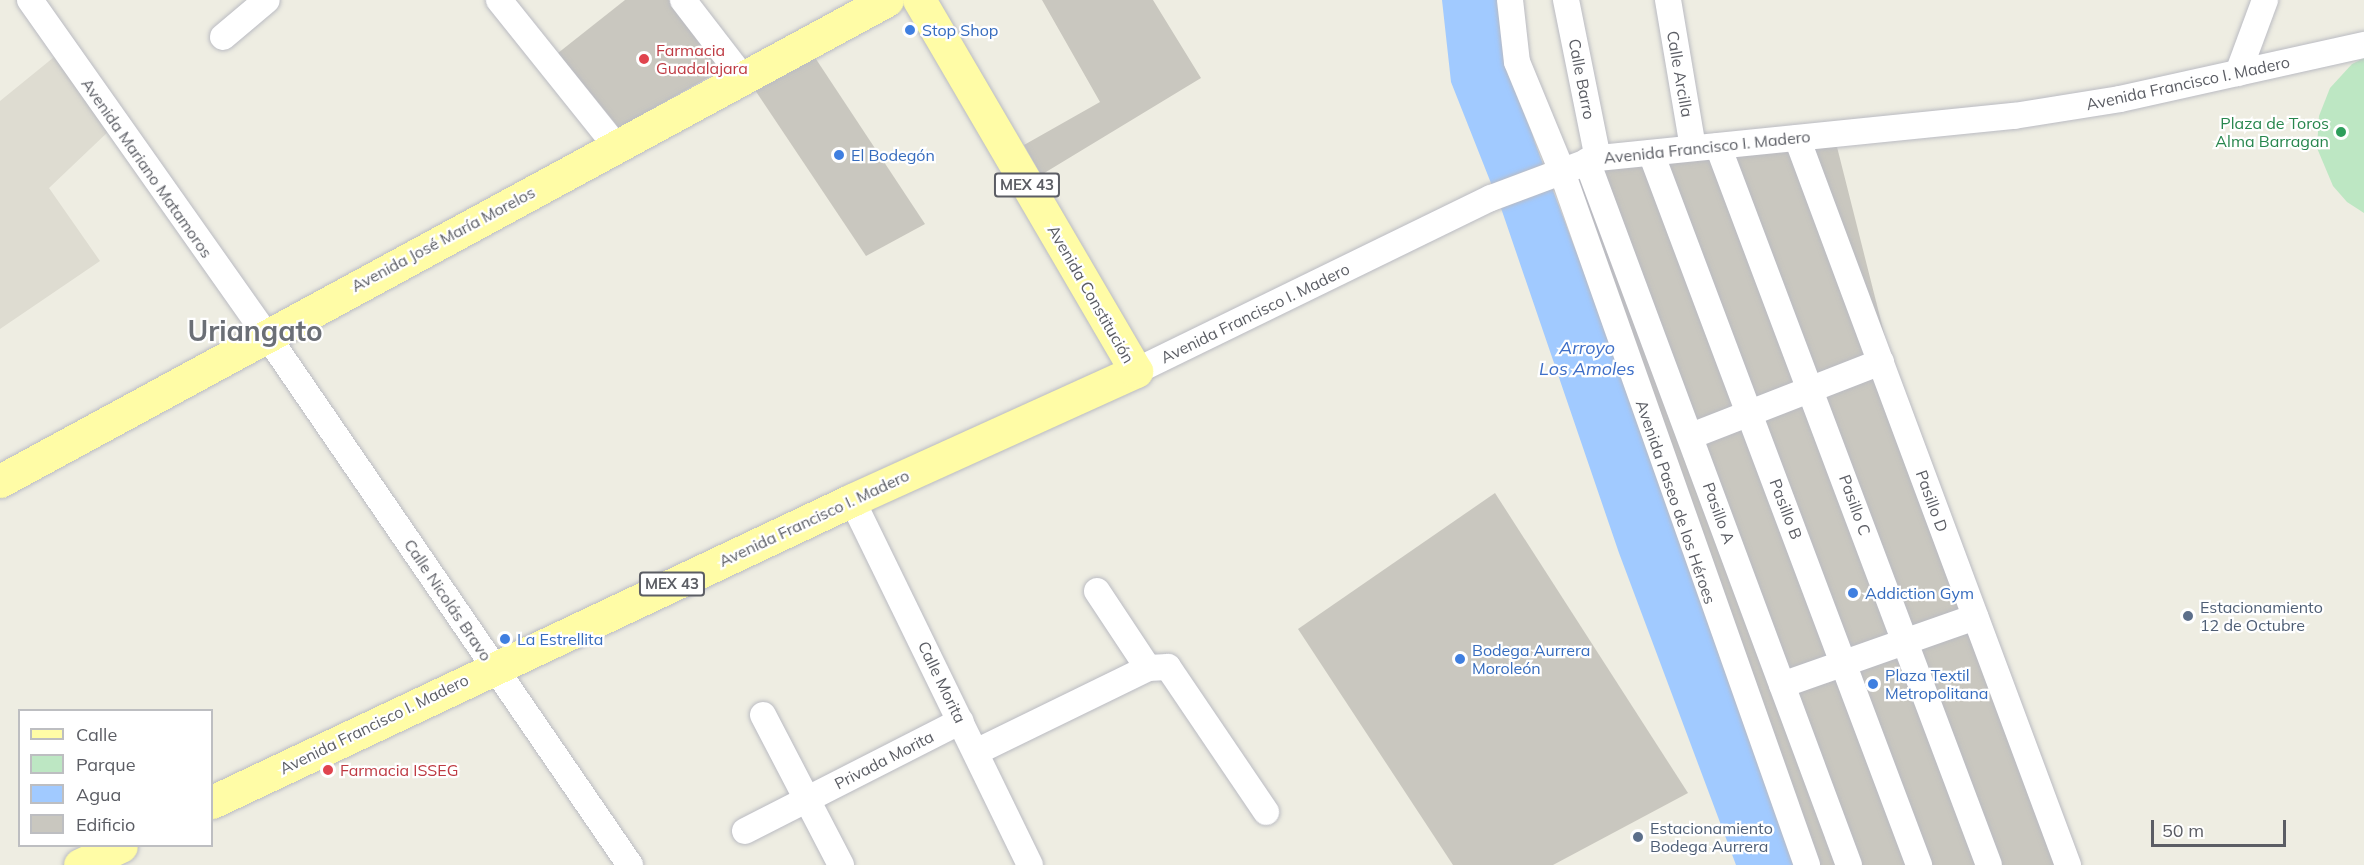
<!DOCTYPE html>
<meta charset="utf-8">
<style>
body{margin:0}
#map{position:relative;width:2364px;height:865px;overflow:hidden;background:#eeede2;font-family:Mulish,sans-serif}
div>[style]{position:absolute}
.education>*{inset:0;background:#dedcd1}
.green>*{inset:0;background:#bde7c3}
.water>*{inset:0;background:#a1caff}
.building>*{inset:0;background:#c9c7bf}
.roads{filter:drop-shadow(0 0 2px #babbc2) drop-shadow(0 0 2px #babbc2)}
.minor>*{height:26px;margin:-13px;padding:0 13px;transform-origin:13px;border-radius:13px;background:#fff}
.major>*{height:33px;margin:-16.5px;padding:0 16.5px;transform-origin:16.5px;border-radius:16.5px;background:#fffca6}
.dots>*{width:16px;height:16px;translate:-50% -50%;box-sizing:border-box;border:3px solid #fff;border-radius:50%}
span{translate:-50% -50%;white-space:nowrap;text-align:center;line-height:1.15;-webkit-text-stroke:4.5px #fff;paint-order:stroke}
.shield-label span{padding:2px 4px;background:#fff;border:2px solid;border-radius:4px;-webkit-text-stroke-width:0}
.shield-label{font-size:15px;color:#5b5d64;font-weight:700}
.shop-label{font-size:16px;color:#366cbe}
.left{translate:0 -50%;text-align:left}
.health-label{font-size:16px;color:#be3a42}
.street-label{font-size:16px;color:#5b5d64}
.leisure-label{font-size:16px;color:#27864d}
.right{translate:-100% -50%;text-align:right}
.service-label{font-size:16px;color:#4e5e75}
.water-label{font-size:18px;color:#3e6fc8;font-style:italic}
.town-label{font-size:28px;color:#6b6f76;font-weight:700}
.legend{position:absolute;left:18px;top:709px;width:195px;height:138px;box-sizing:border-box;background:#fff;border:2px solid #bdbec1;margin:0;padding:8px 10px;list-style:none;font-size:18px;color:#5b5d64}
.legend li{display:flex;align-items:center;gap:12px;height:30px}
.legend b{width:30px;border:2px solid #bdbec1}
.scale{position:absolute;left:2151px;top:820px;width:135px;height:27px;box-sizing:border-box;border:3px solid #5b5d64;border-top:0;padding-left:8px;font-size:18px;line-height:21px;white-space:nowrap;color:#5b5d64;-webkit-text-stroke:4px #fff;paint-order:stroke}
</style>
<div id="map">
<div class="education">
<div style="clip-path:polygon(59px 53px,111px 129px,49px 188px,100px 261px,0 329px,0 101px)"></div>
</div>
<div class="green">
<div style="clip-path:polygon(2364px 58px,2364px 213px,2347px 202px,2333px 186px,2317px 148px,2319px 116px,2330px 88px,2352px 64px)"></div>
</div>
<div class="water">
<div style="clip-path:polygon(1442px 0,1507px 0,1511px 64px,1535px 143px,1574px 246px,1620px 348px,1805px 865px,1736px 865px,1619px 553px,1502px 211px,1451px 82px)"></div>
</div>
<div class="building">
<div style="clip-path:polygon(625px 0,675px 0,730px 65px,619px 128px,558px 53px)"></div>
<div style="clip-path:polygon(1042px 0,1153px 0,1201px 78px,1041px 175px,1024px 145px,1100px 102px)"></div>
<div style="clip-path:polygon(812px 53px,925px 224px,866px 256px,753px 87px)"></div>
<div style="clip-path:polygon(1836px 143px,1927px 503px,2065px 865px,1813px 865px,1570px 170px)"></div>
<div style="clip-path:polygon(1495px 493px,1688px 793px,1553px 865px,1453px 865px,1298px 629px)"></div>
</div>
<div class="roads">
<div class="minor">
<div style="left:30px;top:0;width:409px;rotate:54.8deg"></div>
<div style="left:266px;top:334px;width:644px;rotate:55.57deg"></div>
<div style="left:499px;top:0;width:187px;rotate:51.3deg"></div>
<div style="left:683px;top:0;width:98px;rotate:52.4deg"></div>
<div style="left:1510px;top:0;width:62px;rotate:83.6deg"></div>
<div style="left:1517px;top:62px;width:116px;rotate:67.6deg"></div>
<div style="left:1561px;top:169px;width:738px;rotate:70.53deg"></div>
<div style="left:1566px;top:0;width:161px;rotate:78.6deg"></div>
<div style="left:1668px;top:0;width:150px;rotate:80.4deg"></div>
<div style="left:223px;top:37px;width:57px;rotate:-40.1deg"></div>
<div style="left:2238px;top:73px;width:78px;rotate:-69.7deg"></div>
<div style="left:1797px;top:138px;width:776px;rotate:69.56deg"></div>
<div style="left:1718px;top:146px;width:768px;rotate:69.35deg"></div>
<div style="left:1651px;top:153px;width:761px;rotate:69.37deg"></div>
<div style="left:1587px;top:161px;width:751px;rotate:69.59deg"></div>
<div style="left:1136px;top:371px;width:395px;rotate:-26deg"></div>
<div style="left:1491px;top:198px;width:114px;rotate:-20.5deg"></div>
<div style="left:1598px;top:158px;width:418px;rotate:-5.8deg"></div>
<div style="left:2014px;top:116px;width:107px;rotate:-9.1deg"></div>
<div style="left:2120px;top:99px;width:250px;rotate:-12.5deg"></div>
<div style="left:1691px;top:436px;width:204px;rotate:-21.3deg"></div>
<div style="left:852px;top:500px;width:406px;rotate:64deg"></div>
<div style="left:1097px;top:591px;width:92px;rotate:56.5deg"></div>
<div style="left:1782px;top:685px;width:205px;rotate:-19.4deg"></div>
<div style="left:763px;top:715px;width:169px;rotate:62.5deg"></div>
<div style="left:976px;top:752px;width:191px;rotate:-26deg"></div>
<div style="left:1148px;top:668px;width:20px;rotate:-3deg"></div>
<div style="left:1168px;top:667px;width:175px;rotate:55.9deg"></div>
<div style="left:745px;top:831px;width:242px;rotate:-27deg"></div>
</div>
<div class="major">
<div style="left:0;top:481px;width:1009px;rotate:-28.47deg"></div>
<div style="left:212px;top:802px;width:708px;rotate:-25.26deg"></div>
<div style="left:852px;top:500px;width:312px;rotate:-24.4deg"></div>
<div style="left:1136px;top:371px;width:430px;rotate:-120.3deg"></div>
<div style="left:80px;top:865px;width:45px;rotate:-24.9deg"></div>
</div>
</div>
<div class="dots">
<div style="left:910px;top:30px;background:#3f7fe0"></div>
<div style="left:644px;top:59px;background:#e0444e"></div>
<div style="left:2341px;top:132px;background:#2e9e5b"></div>
<div style="left:839px;top:155px;background:#3f7fe0"></div>
<div style="left:1853px;top:593px;background:#3f7fe0"></div>
<div style="left:2188px;top:616px;background:#5c6f8a"></div>
<div style="left:505px;top:639px;background:#3f7fe0"></div>
<div style="left:1460px;top:659px;background:#3f7fe0"></div>
<div style="left:1873px;top:684px;background:#3f7fe0"></div>
<div style="left:328px;top:770px;background:#e0444e"></div>
<div style="left:1638px;top:837px;background:#5c6f8a"></div>
</div>
<div class="shield-label">
<span style="left:1027px;top:185px">MEX 43</span>
<span style="left:672px;top:584px">MEX 43</span>
</div>
<div class="shop-label">
<span class="left" style="left:922px;top:30px">Stop Shop</span>
<span class="left" style="left:851px;top:155px">El Bodegón</span>
<span class="left" style="left:1865px;top:593px">Addiction Gym</span>
<span class="left" style="left:517px;top:639px">La Estrellita</span>
<span class="left" style="left:1472px;top:659px">Bodega Aurrera<br>Moroleón</span>
<span class="left" style="left:1885px;top:684px">Plaza Textil<br>Metropolitana</span>
</div>
<div class="health-label">
<span class="left" style="left:656px;top:59px">Farmacia<br>Guadalajara</span>
<span class="left" style="left:340px;top:770px">Farmacia ISSEG</span>
</div>
<div class="street-label">
<span style="left:1680px;top:74px;rotate:80deg">Calle Arcilla</span>
<span style="left:1582px;top:79px;rotate:79deg">Calle Barro</span>
<span style="left:2188px;top:83px;rotate:-12deg">Avenida Francisco I. Madero</span>
<span style="left:1707px;top:147px;rotate:-6deg">Avenida Francisco I. Madero</span>
<span style="left:147px;top:168px;rotate:55deg">Avenida Mariano Matamoros</span>
<span style="left:443px;top:239px;rotate:-28deg">Avenida José María Morelos</span>
<span style="left:1091px;top:294px;rotate:60deg">Avenida Constitución</span>
<span style="left:1255px;top:313px;rotate:-26deg">Avenida Francisco I. Madero</span>
<span style="left:1932px;top:501px;rotate:70deg">Pasillo D</span>
<span style="left:1676px;top:502px;rotate:71deg">Avenida Paseo de los Héroes</span>
<span style="left:1855px;top:505px;rotate:70deg">Pasillo C</span>
<span style="left:1786px;top:509px;rotate:69deg">Pasillo B</span>
<span style="left:1719px;top:513px;rotate:70deg">Pasillo A</span>
<span style="left:814px;top:518px;rotate:-25deg">Avenida Francisco I. Madero</span>
<span style="left:448px;top:600px;rotate:56deg">Calle Nicolás Bravo</span>
<span style="left:942px;top:682px;rotate:64deg">Calle Morita</span>
<span style="left:374px;top:724px;rotate:-26deg">Avenida Francisco I. Madero</span>
<span style="left:884px;top:760px;rotate:-27deg">Privada Morita</span>
</div>
<div class="leisure-label">
<span class="right" style="left:2329px;top:132px">Plaza de Toros<br>Alma Barragan</span>
</div>
<div class="service-label">
<span class="left" style="left:2200px;top:616px">Estacionamiento<br>12 de Octubre</span>
<span class="left" style="left:1650px;top:837px">Estacionamiento<br>Bodega Aurrera</span>
</div>
<div class="water-label">
<span style="left:1587px;top:359px">Arroyo<br>Los Amoles</span>
</div>
<div class="town-label">
<span style="left:255px;top:331px">Uriangato</span>
</div>
<ul class="legend">
<li><b style="height:8px;background:#fffca6"></b>Calle</li>
<li><b style="height:16px;background:#bde7c3"></b>Parque</li>
<li><b style="height:16px;background:#a1caff"></b>Agua</li>
<li><b style="height:16px;background:#c9c7bf"></b>Edificio</li>
</ul>
<div class="scale">50 m</div>
</div>
